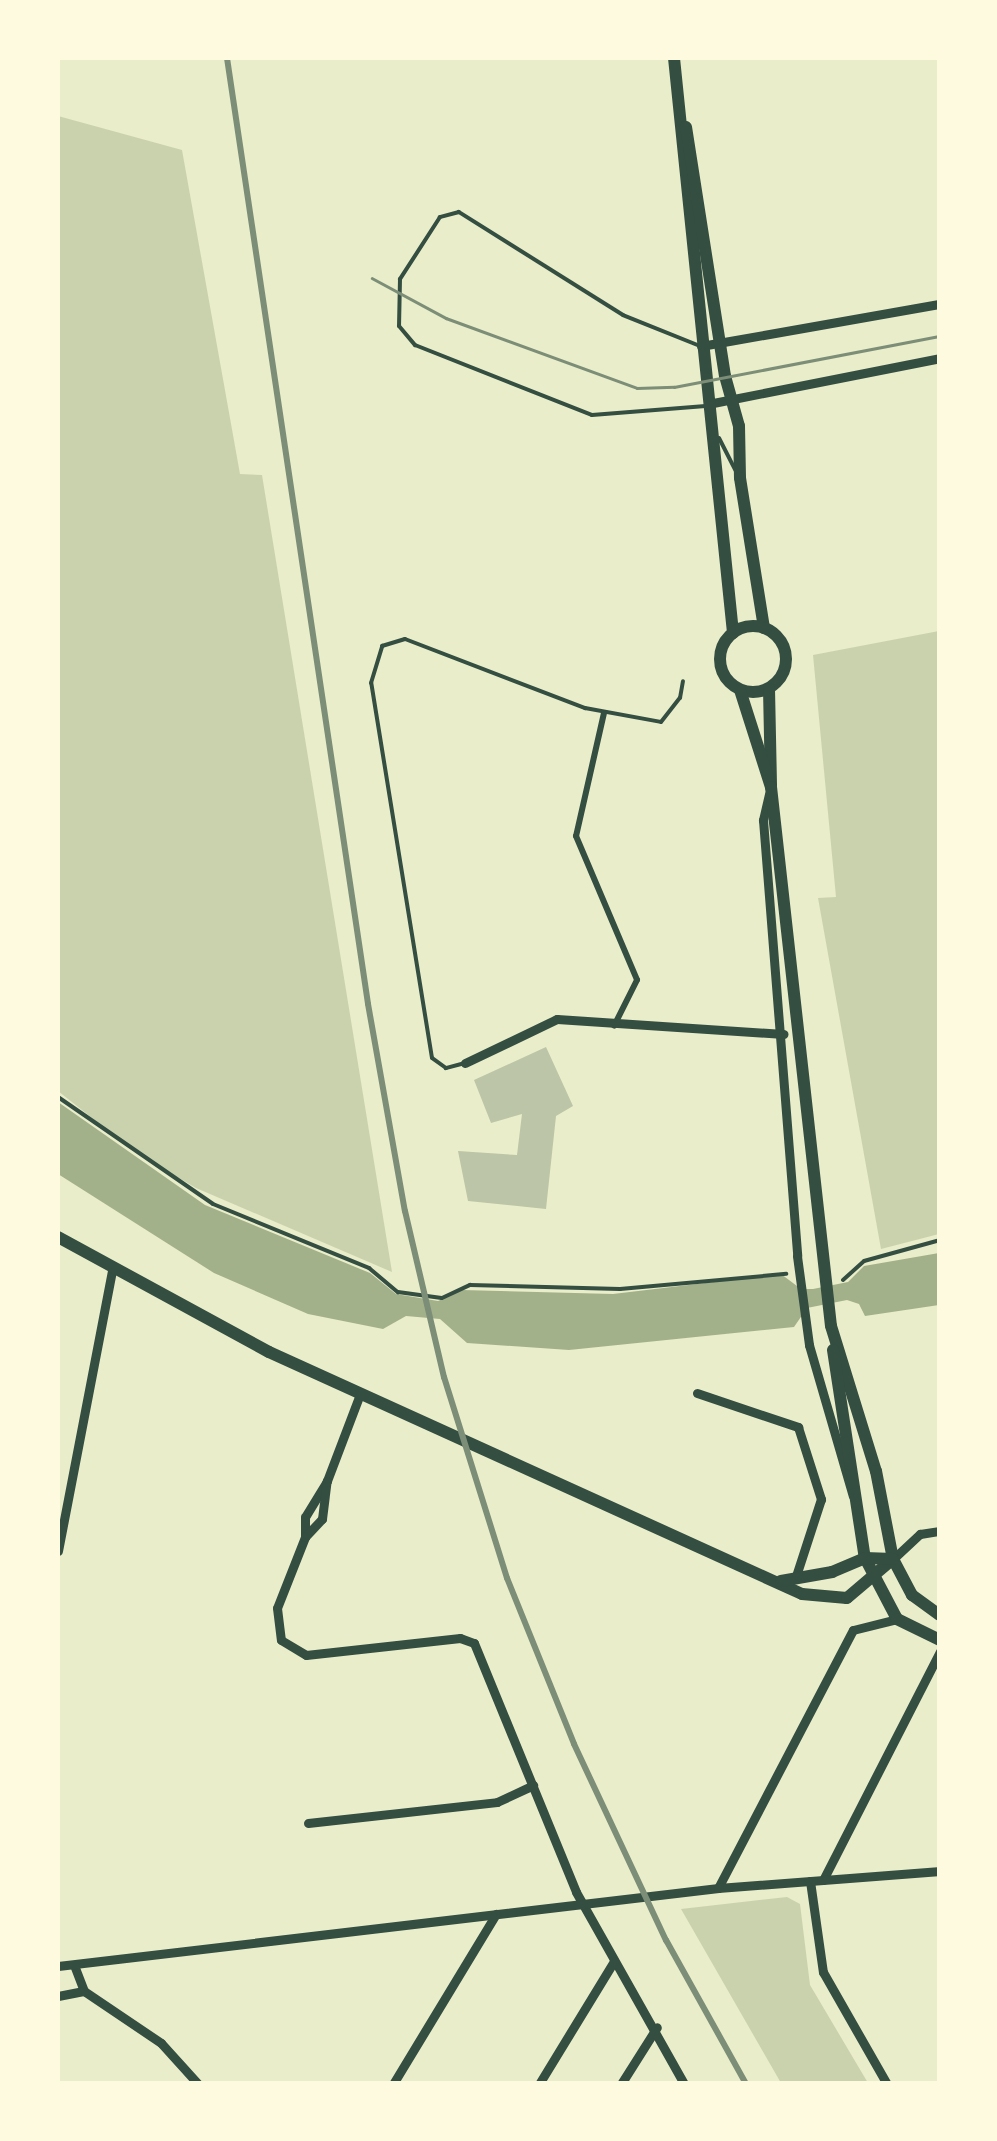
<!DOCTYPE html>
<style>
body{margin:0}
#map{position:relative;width:997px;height:2141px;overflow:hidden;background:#e9edc9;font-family:"PT Sans",sans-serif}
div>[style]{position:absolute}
.green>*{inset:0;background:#cad2ad}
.water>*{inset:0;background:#a3b18a}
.building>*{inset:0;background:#bcc5a7}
.path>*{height:4px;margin:-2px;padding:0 2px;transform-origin:2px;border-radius:2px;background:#344e41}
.service>*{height:4px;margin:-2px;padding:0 2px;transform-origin:2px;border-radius:2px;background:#344e41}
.pedestrian>*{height:6px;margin:-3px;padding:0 3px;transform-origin:3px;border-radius:3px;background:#344e41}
.minor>*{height:9px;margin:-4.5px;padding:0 4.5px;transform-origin:4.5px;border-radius:4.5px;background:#344e41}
.secondary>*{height:12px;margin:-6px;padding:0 6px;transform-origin:6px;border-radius:6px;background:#344e41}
.secondary>.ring{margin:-6px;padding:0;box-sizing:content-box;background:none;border:12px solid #344e41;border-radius:50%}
.tram>*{height:2.5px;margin:-1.25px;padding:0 1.25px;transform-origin:1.25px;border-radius:1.25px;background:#7c8e77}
.rail>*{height:6px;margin:-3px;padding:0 3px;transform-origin:3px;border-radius:3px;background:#7c8e77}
span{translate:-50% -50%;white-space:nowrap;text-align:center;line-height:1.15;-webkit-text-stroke:8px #fefae0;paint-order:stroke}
.frame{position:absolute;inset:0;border:60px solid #fefae0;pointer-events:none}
</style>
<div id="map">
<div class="green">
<div style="clip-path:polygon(58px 116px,182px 150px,240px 474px,262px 475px,392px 1272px,196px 1188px,135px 1152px,58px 1091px)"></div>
<div style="clip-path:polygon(939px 631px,939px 1234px,881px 1249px,818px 898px,836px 897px,813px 655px)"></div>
<div style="clip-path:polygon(787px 1897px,800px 1904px,810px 1985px,868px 2083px,781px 2083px,681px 1909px)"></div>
</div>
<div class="water">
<div style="clip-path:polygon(58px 1102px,205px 1205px,370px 1273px,396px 1294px,438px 1301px,462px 1290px,613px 1294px,781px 1274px,801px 1289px,813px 1289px,848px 1282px,864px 1266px,939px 1253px,939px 1305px,865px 1316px,859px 1304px,847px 1300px,807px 1308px,794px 1327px,569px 1350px,467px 1343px,440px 1319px,406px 1316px,383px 1329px,308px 1314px,214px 1273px,58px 1174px)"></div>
</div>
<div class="building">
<div style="clip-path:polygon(546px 1047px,573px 1106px,556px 1116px,546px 1209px,468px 1201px,458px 1151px,517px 1155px,522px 1114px,491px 1123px,474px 1080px)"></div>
</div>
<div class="path">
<div style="left:58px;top:1097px;width:188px;rotate:34.6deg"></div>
<div style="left:213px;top:1204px;width:169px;rotate:22.3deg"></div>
<div style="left:369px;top:1268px;width:38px;rotate:40deg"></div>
<div style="left:398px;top:1292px;width:44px;rotate:7.8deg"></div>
<div style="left:442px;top:1298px;width:31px;rotate:-25deg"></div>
<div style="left:470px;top:1285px;width:150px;rotate:1.5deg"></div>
<div style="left:620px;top:1289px;width:167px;rotate:-5.2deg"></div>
<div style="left:843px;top:1280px;width:28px;rotate:-42deg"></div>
<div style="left:864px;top:1261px;width:79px;rotate:-15.4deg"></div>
</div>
<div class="service">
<div style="left:700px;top:346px;width:83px;rotate:-158.1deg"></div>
<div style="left:623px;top:315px;width:194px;rotate:-147.9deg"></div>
<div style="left:459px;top:212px;width:20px;rotate:165deg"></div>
<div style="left:440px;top:217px;width:74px;rotate:122.8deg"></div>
<div style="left:400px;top:279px;width:47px;rotate:91.2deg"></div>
<div style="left:399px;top:326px;width:25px;rotate:50deg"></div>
<div style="left:415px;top:345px;width:190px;rotate:21.6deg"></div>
<div style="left:592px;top:415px;width:114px;rotate:-4.5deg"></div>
<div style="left:719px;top:438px;width:36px;rotate:63deg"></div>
<div style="left:465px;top:1063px;width:20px;rotate:165deg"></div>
<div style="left:446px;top:1068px;width:17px;rotate:-144deg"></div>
<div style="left:432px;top:1058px;width:380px;rotate:-99.2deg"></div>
<div style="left:371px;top:683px;width:39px;rotate:-73deg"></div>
<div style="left:382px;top:646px;width:24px;rotate:-17deg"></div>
<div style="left:405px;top:639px;width:193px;rotate:21deg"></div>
<div style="left:585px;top:708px;width:77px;rotate:10.4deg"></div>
<div style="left:661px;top:722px;width:31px;rotate:-52deg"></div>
<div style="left:680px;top:698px;width:17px;rotate:-80deg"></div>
</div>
<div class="pedestrian">
<div style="left:604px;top:713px;width:126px;rotate:102.8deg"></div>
<div style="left:576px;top:836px;width:156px;rotate:67deg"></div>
<div style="left:637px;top:980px;width:51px;rotate:116.6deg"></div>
</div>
<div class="minor">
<div style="left:701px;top:346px;width:243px;rotate:-10deg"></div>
<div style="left:708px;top:404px;width:237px;rotate:-11.2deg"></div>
<div style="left:769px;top:794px;width:27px;rotate:103deg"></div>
<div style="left:763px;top:820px;width:437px;rotate:85.5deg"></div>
<div style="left:797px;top:1256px;width:90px;rotate:82.3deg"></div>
<div style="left:809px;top:1345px;width:157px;rotate:73.8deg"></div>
<div style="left:465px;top:1063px;width:102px;rotate:-25.6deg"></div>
<div style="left:557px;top:1019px;width:227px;rotate:3.8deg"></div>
<div style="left:697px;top:1393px;width:107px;rotate:18.6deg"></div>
<div style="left:798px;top:1427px;width:76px;rotate:72.3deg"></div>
<div style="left:821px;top:1499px;width:84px;rotate:108deg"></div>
<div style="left:360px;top:1394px;width:93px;rotate:110.8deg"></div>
<div style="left:327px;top:1481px;width:42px;rotate:121.4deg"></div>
<div style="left:305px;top:1517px;width:20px;rotate:90deg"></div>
<div style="left:305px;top:1537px;width:76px;rotate:111.5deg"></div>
<div style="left:277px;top:1608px;width:32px;rotate:83deg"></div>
<div style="left:281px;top:1640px;width:29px;rotate:31deg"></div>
<div style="left:306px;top:1655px;width:155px;rotate:-6.3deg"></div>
<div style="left:460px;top:1638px;width:15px;rotate:20deg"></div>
<div style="left:474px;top:1643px;width:269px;rotate:67.7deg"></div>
<div style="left:576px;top:1892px;width:220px;rotate:60.6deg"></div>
<div style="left:305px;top:1537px;width:25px;rotate:-47deg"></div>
<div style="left:322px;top:1519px;width:38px;rotate:-83deg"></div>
<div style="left:58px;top:1551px;width:286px;rotate:-79.1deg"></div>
<div style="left:893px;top:1559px;width:37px;rotate:-43deg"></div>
<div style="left:920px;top:1534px;width:20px;rotate:-9deg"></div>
<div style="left:308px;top:1823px;width:190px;rotate:-6.3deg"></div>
<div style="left:497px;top:1802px;width:40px;rotate:-25deg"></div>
<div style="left:823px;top:1880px;width:257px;rotate:-62.9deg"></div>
<div style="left:810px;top:1881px;width:92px;rotate:81.9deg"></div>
<div style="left:823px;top:1972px;width:129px;rotate:60.3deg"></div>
<div style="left:718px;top:1888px;width:291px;rotate:-62.4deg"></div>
<div style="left:853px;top:1630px;width:45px;rotate:-14deg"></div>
<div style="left:74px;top:1965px;width:28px;rotate:69deg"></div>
<div style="left:84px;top:1991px;width:93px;rotate:34deg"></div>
<div style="left:161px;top:2043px;width:55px;rotate:47.9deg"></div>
<div style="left:58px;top:1966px;width:665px;rotate:-6.74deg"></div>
<div style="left:718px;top:1888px;width:223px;rotate:-4.4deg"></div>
<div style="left:58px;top:1996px;width:26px;rotate:-11deg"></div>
<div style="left:393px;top:2084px;width:199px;rotate:-58.8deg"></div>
<div style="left:539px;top:2084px;width:144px;rotate:-58.6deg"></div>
<div style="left:621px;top:2084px;width:67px;rotate:-57.7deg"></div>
</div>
<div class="secondary">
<div style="left:674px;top:58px;width:578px;rotate:84.14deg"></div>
<div style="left:686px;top:127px;width:252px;rotate:81.1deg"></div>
<div style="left:725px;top:376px;width:52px;rotate:74.4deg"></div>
<div style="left:739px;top:426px;width:52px;rotate:88.9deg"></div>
<div style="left:740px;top:478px;width:152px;rotate:80.9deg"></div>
<div class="ring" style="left:720px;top:626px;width:54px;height:54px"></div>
<div style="left:769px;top:689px;width:96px;rotate:88.8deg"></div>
<div style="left:740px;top:690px;width:102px;rotate:72.3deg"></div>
<div style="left:771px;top:787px;width:542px;rotate:83.65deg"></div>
<div style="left:831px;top:1326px;width:152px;rotate:72.8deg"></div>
<div style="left:876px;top:1471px;width:90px;rotate:79.1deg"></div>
<div style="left:893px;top:1559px;width:41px;rotate:62.2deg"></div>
<div style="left:912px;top:1595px;width:34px;rotate:36deg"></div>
<div style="left:58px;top:1237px;width:240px;rotate:28.6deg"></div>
<div style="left:269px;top:1352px;width:585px;rotate:24.42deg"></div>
<div style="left:802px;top:1594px;width:45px;rotate:5.1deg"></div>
<div style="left:847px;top:1598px;width:60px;rotate:-40.3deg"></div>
<div style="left:833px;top:1350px;width:210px;rotate:81.3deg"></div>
<div style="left:865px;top:1558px;width:69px;rotate:62.3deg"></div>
<div style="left:897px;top:1619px;width:48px;rotate:26deg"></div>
<div style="left:781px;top:1581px;width:52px;rotate:-10deg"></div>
<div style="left:832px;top:1572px;width:36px;rotate:-23deg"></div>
<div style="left:865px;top:1558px;width:28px;rotate:2deg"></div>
</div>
<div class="tram">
<div style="left:372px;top:278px;width:84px;rotate:28.4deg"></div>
<div style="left:446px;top:318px;width:203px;rotate:20.1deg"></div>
<div style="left:637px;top:388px;width:37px;rotate:-2deg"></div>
<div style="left:674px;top:387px;width:271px;rotate:-10.9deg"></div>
</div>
<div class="rail">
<div style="left:227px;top:58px;width:956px;rotate:81.52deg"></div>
<div style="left:368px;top:1004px;width:210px;rotate:79.9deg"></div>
<div style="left:405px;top:1211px;width:171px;rotate:76.8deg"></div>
<div style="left:444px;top:1377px;width:211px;rotate:72.6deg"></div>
<div style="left:507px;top:1578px;width:179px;rotate:68deg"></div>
<div style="left:574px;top:1744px;width:217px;rotate:64.9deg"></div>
<div style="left:666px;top:1940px;width:165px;rotate:60.9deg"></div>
</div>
<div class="frame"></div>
</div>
